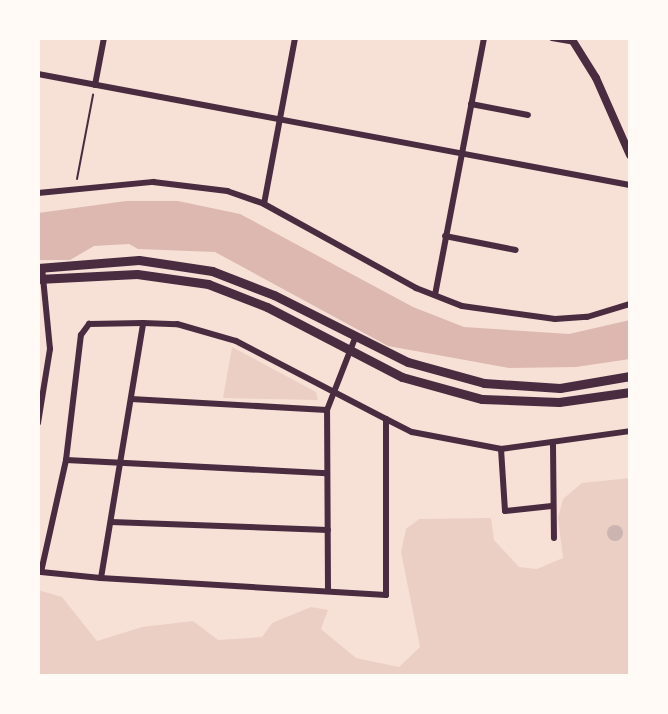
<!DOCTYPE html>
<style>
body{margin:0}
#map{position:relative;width:668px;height:714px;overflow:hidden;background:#f7e1d7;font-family:"Roboto Condensed",sans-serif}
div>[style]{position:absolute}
.green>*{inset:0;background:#ebcfc5}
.water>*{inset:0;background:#dcb8b0}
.building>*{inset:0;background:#ccb4b1}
.round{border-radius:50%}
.path>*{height:2px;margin:-1px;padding:0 1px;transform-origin:1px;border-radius:1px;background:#4a2c40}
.minor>*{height:6px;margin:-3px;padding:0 3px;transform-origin:3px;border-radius:3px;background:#4a2c40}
.tertiary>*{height:8px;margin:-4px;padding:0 4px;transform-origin:4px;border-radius:4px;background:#4a2c40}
.secondary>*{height:9px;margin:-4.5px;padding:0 4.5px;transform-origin:4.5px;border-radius:4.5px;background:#4a2c40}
span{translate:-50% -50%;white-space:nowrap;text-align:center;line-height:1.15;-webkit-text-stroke:8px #fffaf5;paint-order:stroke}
.frame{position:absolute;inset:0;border:40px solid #fffaf5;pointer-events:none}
</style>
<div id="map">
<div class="green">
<div style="clip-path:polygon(232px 347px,316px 392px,318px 400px,223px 398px)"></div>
<div style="clip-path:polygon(630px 478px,630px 676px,38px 676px,38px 590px,62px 597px,97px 641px,142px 627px,193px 621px,218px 640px,262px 637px,272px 623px,311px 607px,328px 610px,321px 629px,356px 658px,399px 667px,420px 647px,401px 552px,406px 529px,419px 519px,491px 518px,494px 540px,519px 567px,537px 569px,563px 558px,558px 518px,563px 499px,582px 483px)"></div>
</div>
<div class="water">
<div style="clip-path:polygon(126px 201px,178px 201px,240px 214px,413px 307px,464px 327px,569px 334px,630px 320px,630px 359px,576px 367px,509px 368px,388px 346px,215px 252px,138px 249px,129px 244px,94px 246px,70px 260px,38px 260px,38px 213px)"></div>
</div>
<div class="building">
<div class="round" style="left:607px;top:525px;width:16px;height:16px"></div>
</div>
<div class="path">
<div style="left:77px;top:179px;width:86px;rotate:-79.2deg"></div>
</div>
<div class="minor">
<div style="left:552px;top:38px;width:22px;rotate:10deg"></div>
<div style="left:38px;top:74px;width:602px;rotate:10.62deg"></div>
<div style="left:95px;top:85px;width:48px;rotate:-79.2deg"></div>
<div style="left:471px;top:104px;width:58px;rotate:10.9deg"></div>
<div style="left:38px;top:193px;width:116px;rotate:-5.5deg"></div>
<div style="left:153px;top:182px;width:75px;rotate:6.9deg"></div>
<div style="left:227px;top:191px;width:39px;rotate:19deg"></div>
<div style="left:264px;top:204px;width:174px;rotate:28.9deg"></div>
<div style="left:416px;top:288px;width:49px;rotate:21.4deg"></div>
<div style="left:462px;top:306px;width:94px;rotate:8deg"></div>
<div style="left:555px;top:319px;width:32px;rotate:-4deg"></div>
<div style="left:587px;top:317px;width:45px;rotate:-16.8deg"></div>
<div style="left:264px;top:204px;width:169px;rotate:-79.4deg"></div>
<div style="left:445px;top:236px;width:72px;rotate:11.2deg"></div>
<div style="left:435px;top:295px;width:262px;rotate:-79.2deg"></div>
<div style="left:143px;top:323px;width:34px;rotate:2deg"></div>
<div style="left:177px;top:324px;width:61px;rotate:16.1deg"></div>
<div style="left:236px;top:341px;width:169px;rotate:27.5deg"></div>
<div style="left:386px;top:419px;width:176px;rotate:90deg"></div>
<div style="left:386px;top:595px;width:286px;rotate:-176.6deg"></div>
<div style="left:101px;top:578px;width:258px;rotate:-80.6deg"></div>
<div style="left:131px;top:399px;width:196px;rotate:3.2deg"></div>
<div style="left:386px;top:419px;width:29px;rotate:27deg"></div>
<div style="left:412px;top:432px;width:91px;rotate:10.8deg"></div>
<div style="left:501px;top:449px;width:130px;rotate:-7.9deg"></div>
<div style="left:38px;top:423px;width:75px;rotate:-80.8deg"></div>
<div style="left:50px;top:349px;width:81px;rotate:-95.6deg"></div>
<div style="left:553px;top:445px;width:93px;rotate:89.4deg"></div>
<div style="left:501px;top:449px;width:62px;rotate:86.3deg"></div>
<div style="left:505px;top:511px;width:47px;rotate:-6.1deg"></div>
<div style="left:66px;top:460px;width:261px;rotate:2.9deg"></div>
<div style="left:111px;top:522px;width:217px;rotate:2.1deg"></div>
<div style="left:41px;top:572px;width:115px;rotate:-77.4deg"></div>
<div style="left:66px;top:460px;width:126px;rotate:-83.2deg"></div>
<div style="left:81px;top:335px;width:14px;rotate:-54deg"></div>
<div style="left:89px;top:324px;width:54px;rotate:-1.1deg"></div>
<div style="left:41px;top:572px;width:60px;rotate:5.7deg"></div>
<div style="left:328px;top:591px;width:181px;rotate:-90.3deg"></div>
<div style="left:327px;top:410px;width:77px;rotate:-68.7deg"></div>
</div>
<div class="tertiary">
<div style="left:571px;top:38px;width:47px;rotate:58deg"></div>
<div style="left:596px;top:78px;width:84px;rotate:66.2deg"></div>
</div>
<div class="secondary">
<div style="left:38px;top:268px;width:101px;rotate:-4.5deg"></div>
<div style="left:139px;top:260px;width:74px;rotate:8.6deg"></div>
<div style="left:212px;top:271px;width:66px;rotate:21.2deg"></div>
<div style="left:274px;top:295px;width:150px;rotate:26.6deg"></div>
<div style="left:408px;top:362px;width:79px;rotate:15.4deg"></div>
<div style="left:484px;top:383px;width:76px;rotate:3.8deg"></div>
<div style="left:560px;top:388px;width:71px;rotate:-9.7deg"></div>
<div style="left:38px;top:279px;width:99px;rotate:-2.9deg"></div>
<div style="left:137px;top:274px;width:72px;rotate:8deg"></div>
<div style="left:208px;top:284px;width:63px;rotate:21.3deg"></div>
<div style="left:267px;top:307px;width:152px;rotate:27.4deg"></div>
<div style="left:402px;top:377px;width:83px;rotate:15.4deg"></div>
<div style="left:482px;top:399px;width:77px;rotate:2.2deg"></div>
<div style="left:559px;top:402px;width:72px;rotate:-8deg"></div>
</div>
<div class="frame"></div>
</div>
